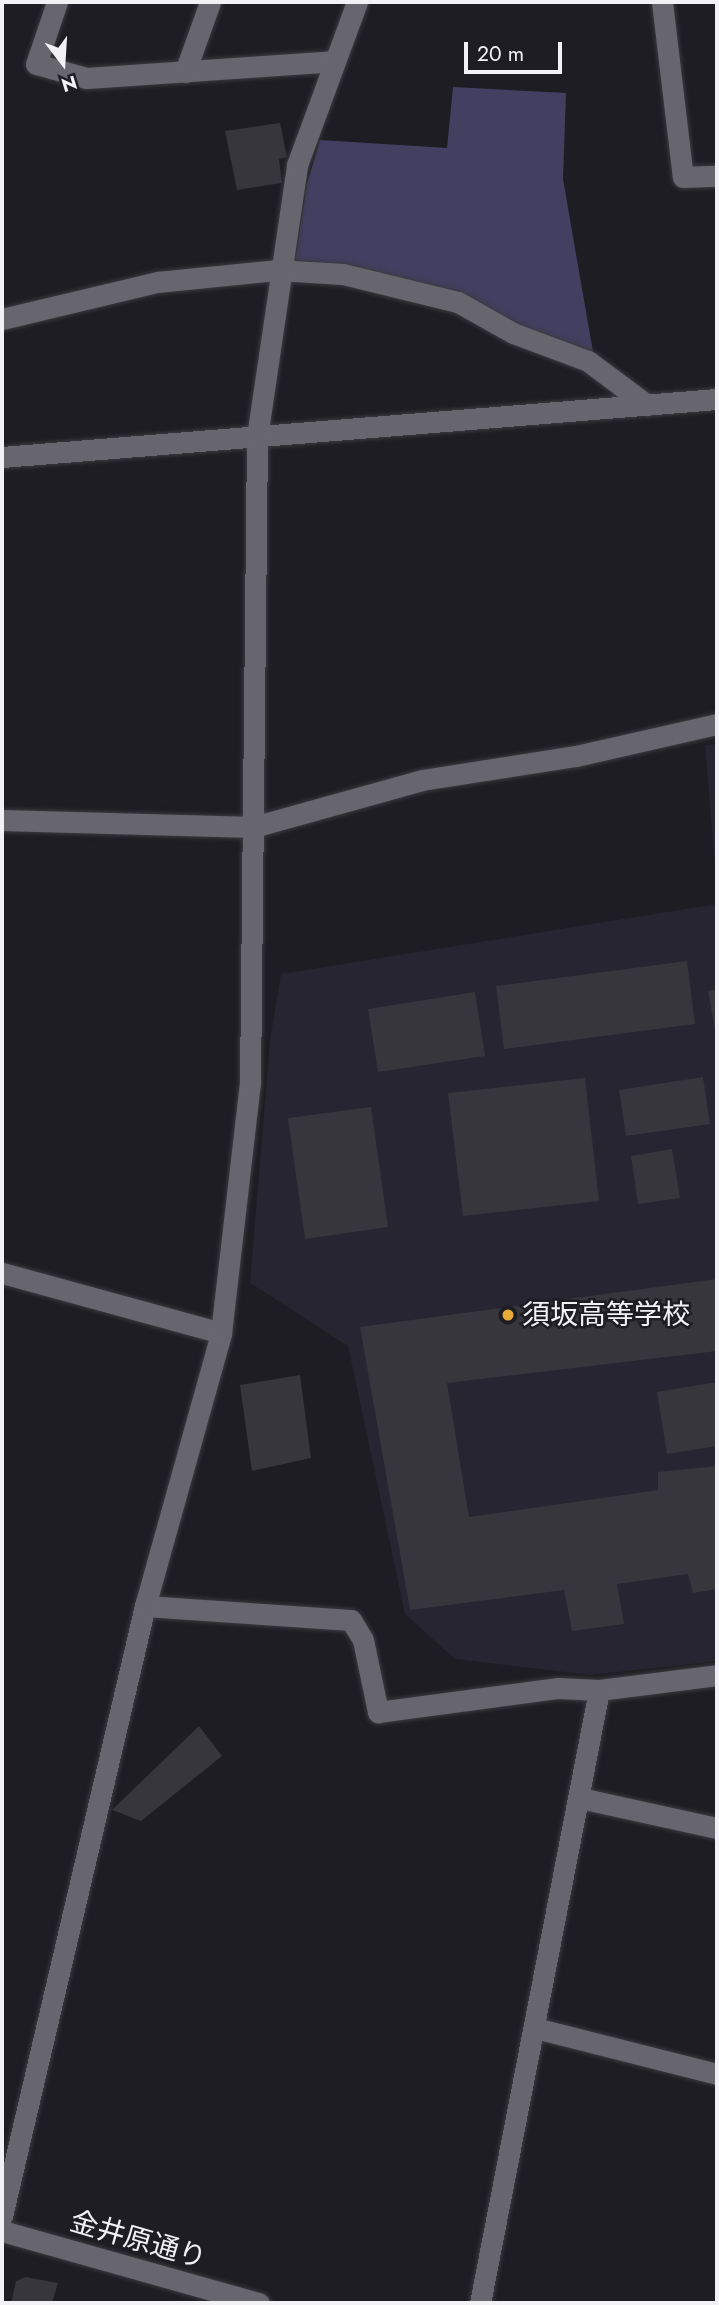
<!DOCTYPE html>
<meta charset="utf-8">
<style>
body{margin:0}
#map{position:relative;width:719px;height:2305px;overflow:hidden;background:#1d1d23;font-family:Jost,"Noto Sans JP",sans-serif}
div>[style]{position:absolute}
.built>*{inset:0;background:#262531}
.green>*{inset:0;background:#433f61}
.building>*{inset:0;background:#37363d}
.roads{filter:drop-shadow(0 0 2px #3b3a3f) drop-shadow(0 0 2px #3b3a3f)}
.minor>*{height:21px;margin:-10.5px;padding:0 10.5px;transform-origin:10.5px;border-radius:10.5px;background:#67666e}
.dots>*{width:19px;height:19px;translate:-50% -50%;box-sizing:border-box;border:4px solid #1d1d23;border-radius:50%}
span{translate:-50% -50%;white-space:nowrap;text-align:center;line-height:1.15;-webkit-text-stroke:5px #1d1d23;paint-order:stroke}
.poi-label{font-size:28px;color:#f2f1f6}
.left{translate:0 -50%;text-align:left}
.street-label{font-size:28px;color:#f2f1f6}
.frame{position:absolute;inset:0;border:4px solid #f2f1f6;pointer-events:none}
.north{position:absolute;left:28px;top:28px;width:70px;height:70px;-webkit-text-stroke:5px #1d1d23;paint-order:stroke;rotate:163deg;font-size:19px;font-weight:700;line-height:28px;text-align:center;color:#f2f1f6}
.north::after{content:'';display:block;margin:auto;width:24px;height:32px;background:#f2f1f6;clip-path:polygon(50% 0,100% 100%,50% 72%,0 100%)}
.scale{position:absolute;left:464px;top:42px;width:98px;height:32px;box-sizing:border-box;border:4px solid #f2f1f6;border-top:0;padding-left:9px;font-size:21px;line-height:24px;white-space:nowrap;color:#f2f1f6;-webkit-text-stroke:5px #1d1d23;paint-order:stroke}
</style>
<div id="map">
<div class="built">
<div style="clip-path:polygon(717px 744px,717px 889px,705px 745px)"></div>
<div style="clip-path:polygon(717px 904px,717px 1661px,590px 1675px,455px 1659px,405px 1614px,348px 1346px,250px 1283px,270px 1040px,281px 974px)"></div>
</div>
<div class="green">
<div style="clip-path:polygon(453px 87px,566px 93px,563px 179px,593px 352px,342px 265px,295px 260px,307px 184px,320px 140px,447px 148px)"></div>
</div>
<div class="building">
<div style="clip-path:polygon(280px 123px,287px 157px,279px 159px,282px 183px,237px 190px,225px 131px)"></div>
<div style="clip-path:polygon(687px 961px,695px 1024px,504px 1049px,496px 986px)"></div>
<div style="clip-path:polygon(717px 989px,717px 1035px,716px 1035px,708px 991px)"></div>
<div style="clip-path:polygon(475px 992px,485px 1056px,378px 1072px,368px 1009px)"></div>
<div style="clip-path:polygon(703px 1077px,710px 1124px,626px 1136px,619px 1090px)"></div>
<div style="clip-path:polygon(585px 1078px,599px 1201px,463px 1216px,448px 1093px)"></div>
<div style="clip-path:polygon(371px 1107px,388px 1227px,305px 1239px,288px 1118px)"></div>
<div style="clip-path:polygon(672px 1149px,680px 1198px,638px 1204px,631px 1156px)"></div>
<div style="clip-path:polygon(717px 1279px,717px 1351px,447px 1383px,469px 1517px,658px 1490px,658px 1472px,717px 1466px,717px 1589px,693px 1593px,688px 1574px,617px 1584px,624px 1624px,572px 1631px,564px 1590px,410px 1610px,360px 1327px)"></div>
<div style="clip-path:polygon(300px 1375px,311px 1458px,252px 1471px,240px 1385px)"></div>
<div style="clip-path:polygon(717px 1382px,717px 1446px,667px 1454px,657px 1392px)"></div>
<div style="clip-path:polygon(199px 1726px,222px 1756px,141px 1821px,112px 1810px)"></div>
<div style="clip-path:polygon(26px 2277px,58px 2283px,52px 2303px,11px 2303px,16px 2281px)"></div>
</div>
<div class="roads">
<div class="minor">
<div style="left:57px;top:2px;width:65px;rotate:108.7deg"></div>
<div style="left:36px;top:64px;width:52px;rotate:15.6deg"></div>
<div style="left:86px;top:78px;width:248px;rotate:-3.9deg"></div>
<div style="left:662px;top:2px;width:176px;rotate:83.2deg"></div>
<div style="left:683px;top:177px;width:34px;rotate:-2deg"></div>
<div style="left:185px;top:72px;width:74px;rotate:-70.3deg"></div>
<div style="left:2px;top:319px;width:159px;rotate:-13.4deg"></div>
<div style="left:157px;top:282px;width:122px;rotate:-5.7deg"></div>
<div style="left:278px;top:270px;width:65px;rotate:3.5deg"></div>
<div style="left:343px;top:274px;width:118px;rotate:13.7deg"></div>
<div style="left:458px;top:302px;width:63px;rotate:29.4deg"></div>
<div style="left:513px;top:333px;width:80px;rotate:20.5deg"></div>
<div style="left:588px;top:361px;width:74px;rotate:36.7deg"></div>
<div style="left:2px;top:457px;width:717px;rotate:-4.64deg"></div>
<div style="left:2px;top:820px;width:251px;rotate:1.6deg"></div>
<div style="left:253px;top:827px;width:175px;rotate:-15.5deg"></div>
<div style="left:422px;top:780px;width:156px;rotate:-8.9deg"></div>
<div style="left:576px;top:756px;width:145px;rotate:-12.8deg"></div>
<div style="left:2px;top:1273px;width:227px;rotate:15.3deg"></div>
<div style="left:145px;top:1606px;width:206px;rotate:3.9deg"></div>
<div style="left:351px;top:1620px;width:23px;rotate:59deg"></div>
<div style="left:363px;top:1640px;width:74px;rotate:78.2deg"></div>
<div style="left:378px;top:1712px;width:182px;rotate:-7.6deg"></div>
<div style="left:558px;top:1688px;width:41px;rotate:2.8deg"></div>
<div style="left:599px;top:1690px;width:119px;rotate:-7.2deg"></div>
<div style="left:580px;top:1798px;width:140px;rotate:12.4deg"></div>
<div style="left:535px;top:2028px;width:188px;rotate:14.2deg"></div>
<div style="left:2px;top:2216px;width:627px;rotate:-76.81deg"></div>
<div style="left:145px;top:1606px;width:283px;rotate:-74.4deg"></div>
<div style="left:221px;top:1333px;width:251px;rotate:-83.4deg"></div>
<div style="left:250px;top:1084px;width:647px;rotate:-89.38deg"></div>
<div style="left:257px;top:437px;width:275px;rotate:-81.6deg"></div>
<div style="left:297px;top:165px;width:174px;rotate:-69.8deg"></div>
<div style="left:2px;top:2231px;width:267px;rotate:15.7deg"></div>
<div style="left:480px;top:2303px;width:624px;rotate:-79.01deg"></div>
</div>
</div>
<div class="dots">
<div style="left:508px;top:1315px;background:#e8ab37"></div>
</div>
<div class="poi-label">
<span class="left" style="left:522px;top:1315px">須坂高等学校</span>
</div>
<div class="street-label">
<span style="left:138px;top:2240px;rotate:16deg">金井原通り</span>
</div>
<div class="frame"></div>
<div class="north">N</div>
<div class="scale">20 m</div>
</div>
